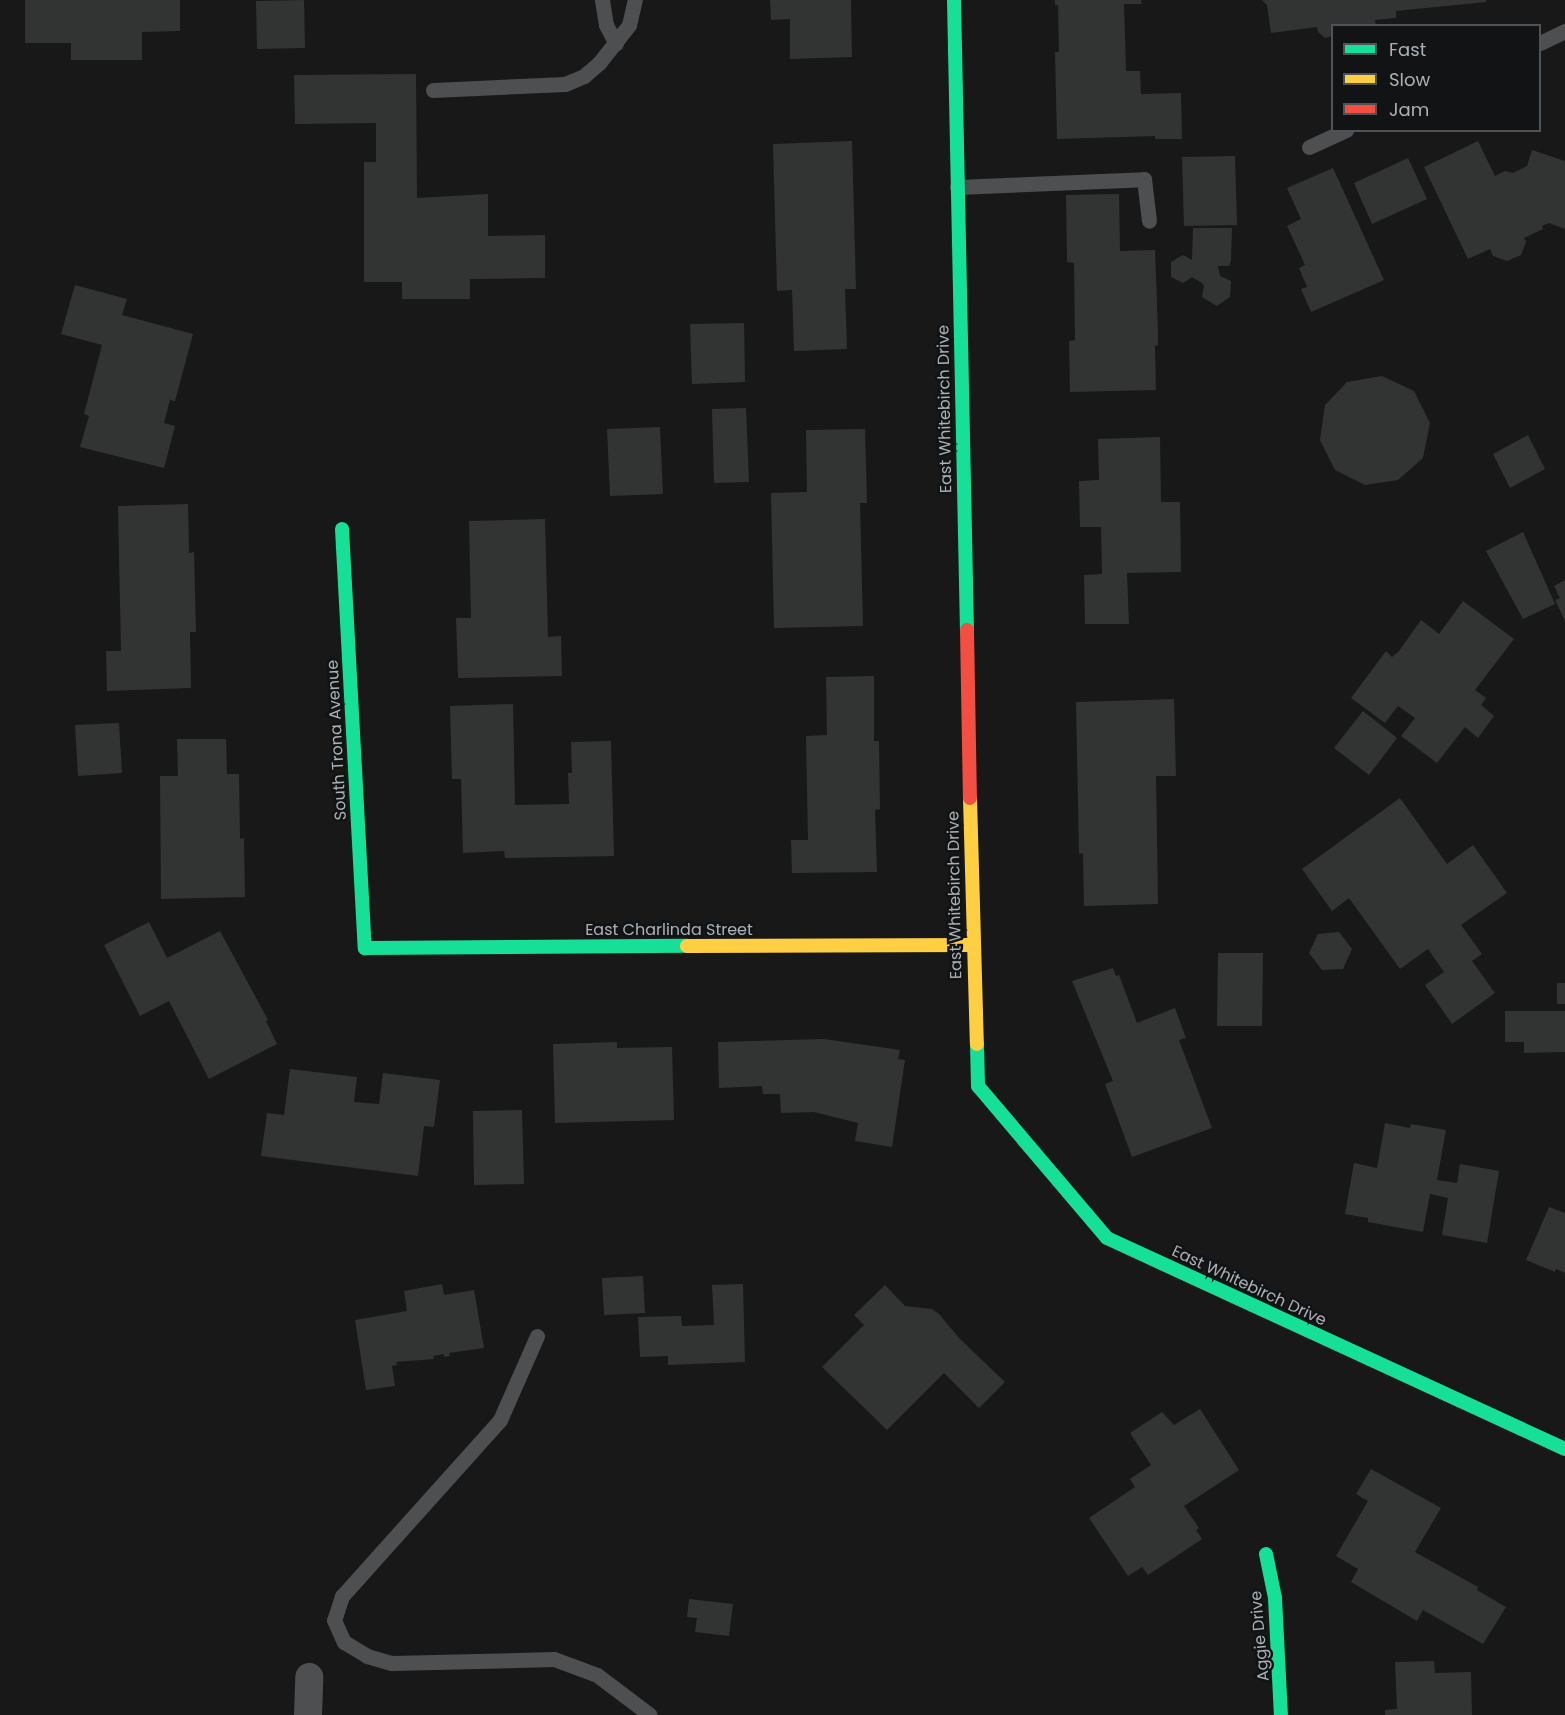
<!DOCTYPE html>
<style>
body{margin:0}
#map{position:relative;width:1565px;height:1715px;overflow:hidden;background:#181818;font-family:Poppins,sans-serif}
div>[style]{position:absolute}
.building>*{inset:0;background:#323333}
.lane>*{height:15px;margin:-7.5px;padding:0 7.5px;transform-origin:7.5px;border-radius:7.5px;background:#4d4f51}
.street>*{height:28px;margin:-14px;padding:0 14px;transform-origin:14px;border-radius:14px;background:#4d4f51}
.fast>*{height:14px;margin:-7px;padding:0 7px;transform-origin:7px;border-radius:7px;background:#16e098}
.slow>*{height:14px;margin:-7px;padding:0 7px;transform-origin:7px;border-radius:7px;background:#ffcf43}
.jam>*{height:14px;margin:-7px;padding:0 7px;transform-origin:7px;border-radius:7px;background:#f24e42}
span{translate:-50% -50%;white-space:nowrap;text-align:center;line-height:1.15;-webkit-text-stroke:5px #121314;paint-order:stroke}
.street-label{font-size:16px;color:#abb2b7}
.legend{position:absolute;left:1331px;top:24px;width:210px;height:108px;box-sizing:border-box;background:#121314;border:2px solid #4f5355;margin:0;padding:8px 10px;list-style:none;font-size:18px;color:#abb2b7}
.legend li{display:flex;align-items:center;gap:12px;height:30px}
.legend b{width:30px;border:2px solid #4f5355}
</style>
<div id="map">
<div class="building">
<div style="clip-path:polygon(25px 0,180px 0,180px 31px,142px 32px,142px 60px,71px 60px,71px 43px,25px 43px)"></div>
<div style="clip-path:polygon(304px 0,305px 48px,257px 49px,256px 1px)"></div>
<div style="clip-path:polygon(770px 0,851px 0,852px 57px,790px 59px,790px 19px,771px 20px)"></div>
<div style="clip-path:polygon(1055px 0,1141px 0,1142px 4px,1124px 4px,1126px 71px,1140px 71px,1141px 94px,1181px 93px,1182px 139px,1155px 139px,1155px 136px,1057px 139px,1055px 52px,1059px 52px,1058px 5px,1055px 5px)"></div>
<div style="clip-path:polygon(1262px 0,1486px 0,1486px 2px,1396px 11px,1396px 18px,1375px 20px,1376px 26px,1332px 26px,1332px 36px,1325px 38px,1318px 32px,1317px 27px,1271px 33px,1267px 5px)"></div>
<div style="clip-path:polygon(416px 74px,417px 198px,488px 194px,488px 236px,545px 235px,545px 278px,470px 279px,470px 299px,402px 299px,402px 282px,364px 282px,364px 162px,376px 162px,376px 123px,295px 124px,294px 75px)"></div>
<div style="clip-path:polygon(852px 141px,856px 289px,845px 289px,847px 349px,794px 351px,792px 290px,777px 291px,773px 144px)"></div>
<div style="clip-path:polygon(1478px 141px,1495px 176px,1505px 171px,1513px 173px,1527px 166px,1532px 150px,1565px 161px,1565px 229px,1549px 223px,1542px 226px,1543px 229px,1524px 238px,1526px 242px,1521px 255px,1507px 261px,1493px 256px,1490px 249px,1468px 259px,1424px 167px)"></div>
<div style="clip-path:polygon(1235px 156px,1237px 225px,1184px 226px,1182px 157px)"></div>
<div style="clip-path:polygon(1408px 158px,1427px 199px,1372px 224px,1354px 183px)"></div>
<div style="clip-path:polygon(1333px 168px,1384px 280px,1311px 312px,1301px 289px,1307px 287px,1299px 268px,1305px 265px,1287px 226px,1301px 219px,1287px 188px)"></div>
<div style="clip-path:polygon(1119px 194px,1120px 251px,1155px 250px,1158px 331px,1158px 345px,1155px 346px,1156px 390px,1070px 392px,1069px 341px,1075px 340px,1074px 263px,1067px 262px,1066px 195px)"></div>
<div style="clip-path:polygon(1193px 228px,1232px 228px,1231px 261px,1229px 266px,1218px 266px,1220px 276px,1231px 281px,1230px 297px,1217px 306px,1202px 297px,1204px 286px,1202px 283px,1192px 277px,1183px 283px,1171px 277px,1171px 262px,1183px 255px,1192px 260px)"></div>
<div style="clip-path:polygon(75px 285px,127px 299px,122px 315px,193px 334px,175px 401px,170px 400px,164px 423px,175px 426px,164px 468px,80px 447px,89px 416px,84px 414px,102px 345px,61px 334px)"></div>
<div style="clip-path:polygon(744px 323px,745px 382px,692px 384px,690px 324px)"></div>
<div style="clip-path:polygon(1382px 376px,1414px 391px,1430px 423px,1423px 458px,1398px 480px,1365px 485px,1335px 470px,1320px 440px,1325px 405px,1347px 382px)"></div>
<div style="clip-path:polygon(746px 408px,749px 482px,714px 483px,712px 409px)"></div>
<div style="clip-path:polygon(660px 427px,663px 494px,610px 496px,607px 429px)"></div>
<div style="clip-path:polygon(865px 429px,867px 503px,860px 503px,863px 626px,774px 628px,771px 493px,807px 492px,806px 430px)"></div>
<div style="clip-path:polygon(1528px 435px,1545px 469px,1510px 488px,1493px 454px)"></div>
<div style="clip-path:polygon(1160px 437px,1161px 502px,1180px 502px,1181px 572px,1127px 573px,1129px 624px,1085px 624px,1084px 575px,1102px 574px,1101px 527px,1080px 527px,1079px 481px,1099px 480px,1098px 439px)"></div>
<div style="clip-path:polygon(188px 504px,189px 553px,194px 552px,196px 632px,190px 632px,191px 688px,107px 691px,106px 651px,121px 651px,118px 506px)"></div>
<div style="clip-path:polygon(545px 519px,548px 637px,561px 636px,562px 676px,458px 678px,456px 618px,471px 618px,469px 521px)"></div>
<div style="clip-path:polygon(1523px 532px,1555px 604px,1523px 619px,1486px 551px)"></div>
<div style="clip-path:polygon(1565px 580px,1565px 621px,1555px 600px,1560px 598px,1554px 586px)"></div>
<div style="clip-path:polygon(1463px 601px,1514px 639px,1475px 690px,1486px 698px,1481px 705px,1494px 716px,1478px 738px,1465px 727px,1437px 763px,1401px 736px,1415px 718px,1398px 706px,1385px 723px,1351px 698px,1386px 651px,1392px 657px,1399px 651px,1421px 620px,1439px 634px)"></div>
<div style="clip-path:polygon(874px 676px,874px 741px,879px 741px,880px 809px,875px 810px,877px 872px,792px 873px,791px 840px,808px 840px,806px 736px,827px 735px,826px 677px)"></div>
<div style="clip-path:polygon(1174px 699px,1176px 776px,1156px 776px,1158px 904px,1084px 906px,1083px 853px,1079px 854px,1076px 702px)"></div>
<div style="clip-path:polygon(513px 704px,515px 805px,569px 804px,568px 773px,572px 773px,571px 742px,611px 741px,614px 856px,505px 858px,504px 851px,463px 853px,461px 779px,452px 779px,450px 706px)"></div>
<div style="clip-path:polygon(1363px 711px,1397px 738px,1369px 775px,1334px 748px)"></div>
<div style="clip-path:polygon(119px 723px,122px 773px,78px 776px,75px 725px)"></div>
<div style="clip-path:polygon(177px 739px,226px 739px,227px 774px,239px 774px,240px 839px,244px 838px,245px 897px,161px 899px,160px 776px,178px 776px)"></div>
<div style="clip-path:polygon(1400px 798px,1447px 864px,1473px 845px,1507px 893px,1461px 925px,1482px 954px,1472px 961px,1495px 993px,1452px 1024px,1425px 985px,1444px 972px,1428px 949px,1400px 969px,1349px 898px,1332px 911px,1302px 869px)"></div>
<div style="clip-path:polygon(149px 922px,167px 958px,220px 931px,268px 1020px,266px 1021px,277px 1044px,209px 1079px,169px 1001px,140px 1016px,104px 945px)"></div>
<div style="clip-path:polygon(1339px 932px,1352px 949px,1343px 969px,1322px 970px,1309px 953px,1318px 934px)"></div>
<div style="clip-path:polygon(1218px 953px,1263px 953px,1262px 1026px,1217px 1026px)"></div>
<div style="clip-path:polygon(1113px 968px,1116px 976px,1119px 975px,1137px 1023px,1175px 1008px,1186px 1038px,1179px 1040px,1212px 1128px,1132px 1157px,1105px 1084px,1113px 1081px,1072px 981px)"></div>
<div style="clip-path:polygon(1557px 983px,1565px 983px,1565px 1004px,1557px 1004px)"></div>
<div style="clip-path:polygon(1505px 1011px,1565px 1011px,1565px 1052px,1524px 1053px,1524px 1042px,1505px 1042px)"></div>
<div style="clip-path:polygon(824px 1039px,900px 1050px,898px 1059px,905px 1060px,892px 1147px,855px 1141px,858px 1123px,814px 1112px,781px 1113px,780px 1094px,763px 1094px,762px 1086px,719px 1088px,718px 1042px)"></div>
<div style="clip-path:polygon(617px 1042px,617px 1048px,672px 1047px,674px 1120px,555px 1123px,553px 1044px)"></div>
<div style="clip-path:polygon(290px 1069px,357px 1077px,354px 1102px,379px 1104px,383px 1073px,440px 1080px,434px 1127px,424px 1126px,418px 1176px,261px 1156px,267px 1113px,284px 1115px)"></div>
<div style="clip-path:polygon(522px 1110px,524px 1184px,474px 1185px,473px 1111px)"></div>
<div style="clip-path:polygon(1385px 1123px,1410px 1128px,1411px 1124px,1446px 1130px,1437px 1180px,1457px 1183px,1460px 1164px,1499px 1171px,1487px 1243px,1442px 1235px,1448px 1198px,1430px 1194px,1423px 1232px,1368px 1222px,1368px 1218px,1345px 1214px,1354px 1163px,1377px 1168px)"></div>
<div style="clip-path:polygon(1549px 1207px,1565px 1213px,1565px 1273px,1556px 1269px,1555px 1272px,1526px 1260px)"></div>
<div style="clip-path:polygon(643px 1276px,645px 1313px,604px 1315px,602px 1278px)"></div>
<div style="clip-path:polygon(442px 1284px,444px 1295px,474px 1290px,484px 1348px,449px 1353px,450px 1356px,444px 1357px,444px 1354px,433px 1356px,434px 1359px,396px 1362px,397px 1365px,392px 1366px,395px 1386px,366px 1390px,355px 1320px,407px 1311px,404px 1291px)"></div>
<div style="clip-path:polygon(743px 1284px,745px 1362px,668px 1365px,668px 1356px,640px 1357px,638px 1317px,681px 1316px,682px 1326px,714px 1325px,712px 1285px)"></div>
<div style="clip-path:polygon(885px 1285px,905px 1306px,932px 1309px,939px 1314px,959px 1338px,1005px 1382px,979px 1408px,944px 1373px,887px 1430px,822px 1367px,864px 1325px,854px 1315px)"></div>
<div style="clip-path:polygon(1200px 1409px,1239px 1470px,1184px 1506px,1199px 1528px,1196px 1530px,1202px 1539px,1148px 1575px,1142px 1567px,1128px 1576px,1089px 1518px,1135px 1487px,1130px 1479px,1151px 1465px,1130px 1433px,1162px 1412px,1174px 1425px)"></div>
<div style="clip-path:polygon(1371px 1469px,1441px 1508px,1415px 1552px,1478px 1587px,1477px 1590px,1506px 1607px,1483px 1644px,1423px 1610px,1417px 1621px,1351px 1582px,1358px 1569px,1336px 1556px,1368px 1501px,1356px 1494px)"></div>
<div style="clip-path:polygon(689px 1599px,733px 1604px,729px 1636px,695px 1632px,697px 1618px,687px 1617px)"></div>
<div style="clip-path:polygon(1434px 1661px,1435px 1673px,1471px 1672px,1472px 1715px,1385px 1715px,1385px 1710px,1397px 1709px,1395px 1662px)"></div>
</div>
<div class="lane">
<div style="left:602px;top:0;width:25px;rotate:81deg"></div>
<div style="left:606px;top:25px;width:21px;rotate:62deg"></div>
<div style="left:1540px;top:43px;width:28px;rotate:-26deg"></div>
<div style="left:433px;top:90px;width:132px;rotate:-2.6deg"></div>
<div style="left:565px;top:84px;width:21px;rotate:-23deg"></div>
<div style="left:584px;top:76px;width:20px;rotate:-41deg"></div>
<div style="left:599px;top:63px;width:48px;rotate:-51.7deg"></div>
<div style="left:629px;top:25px;width:26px;rotate:-77deg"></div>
<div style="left:1309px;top:147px;width:41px;rotate:-24.7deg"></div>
<div style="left:957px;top:187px;width:187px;rotate:-2.4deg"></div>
<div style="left:1144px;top:179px;width:42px;rotate:83.2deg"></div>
<div style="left:537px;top:1336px;width:92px;rotate:113.8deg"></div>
<div style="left:500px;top:1420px;width:237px;rotate:131.9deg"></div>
<div style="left:342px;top:1596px;width:25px;rotate:108deg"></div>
<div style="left:334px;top:1620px;width:24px;rotate:66deg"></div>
<div style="left:344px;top:1642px;width:27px;rotate:31deg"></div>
<div style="left:367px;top:1656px;width:26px;rotate:16deg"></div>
<div style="left:392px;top:1663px;width:162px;rotate:-1.4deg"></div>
<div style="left:554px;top:1659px;width:46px;rotate:20.4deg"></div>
<div style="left:597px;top:1675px;width:66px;rotate:37deg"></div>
</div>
<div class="street">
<div style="left:308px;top:1715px;width:38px;rotate:-88deg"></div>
</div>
<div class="fast">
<div style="left:954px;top:0;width:630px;rotate:88.82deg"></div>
<div style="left:342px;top:529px;width:420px;rotate:86.9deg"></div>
<div style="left:365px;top:948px;width:322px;rotate:-0.4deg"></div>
<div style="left:977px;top:1044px;width:42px;rotate:88.6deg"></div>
<div style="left:978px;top:1086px;width:199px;rotate:49.7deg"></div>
<div style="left:1107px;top:1238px;width:504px;rotate:24.74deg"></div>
<div style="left:1266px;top:1554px;width:45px;rotate:78.4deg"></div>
<div style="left:1275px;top:1598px;width:117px;rotate:87.1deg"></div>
</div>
<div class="slow">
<div style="left:970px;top:798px;width:246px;rotate:88.4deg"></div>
<div style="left:687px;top:946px;width:286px;rotate:-0.2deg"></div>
</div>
<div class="jam">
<div style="left:967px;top:630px;width:168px;rotate:89deg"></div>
</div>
<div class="street-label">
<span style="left:945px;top:409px;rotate:-91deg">East Whitebirch Drive</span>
<span style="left:337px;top:740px;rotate:-93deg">South Trona Avenue</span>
<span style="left:955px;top:895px;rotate:-91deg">East Whitebirch Drive</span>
<span style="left:669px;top:930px">East Charlinda Street</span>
<span style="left:1249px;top:1286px;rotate:25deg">East Whitebirch Drive</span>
<span style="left:1260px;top:1636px;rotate:-95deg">Aggie Drive</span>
</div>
<ul class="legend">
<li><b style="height:8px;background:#16e098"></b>Fast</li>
<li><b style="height:8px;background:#ffcf43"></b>Slow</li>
<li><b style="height:8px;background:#f24e42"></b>Jam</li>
</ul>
</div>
